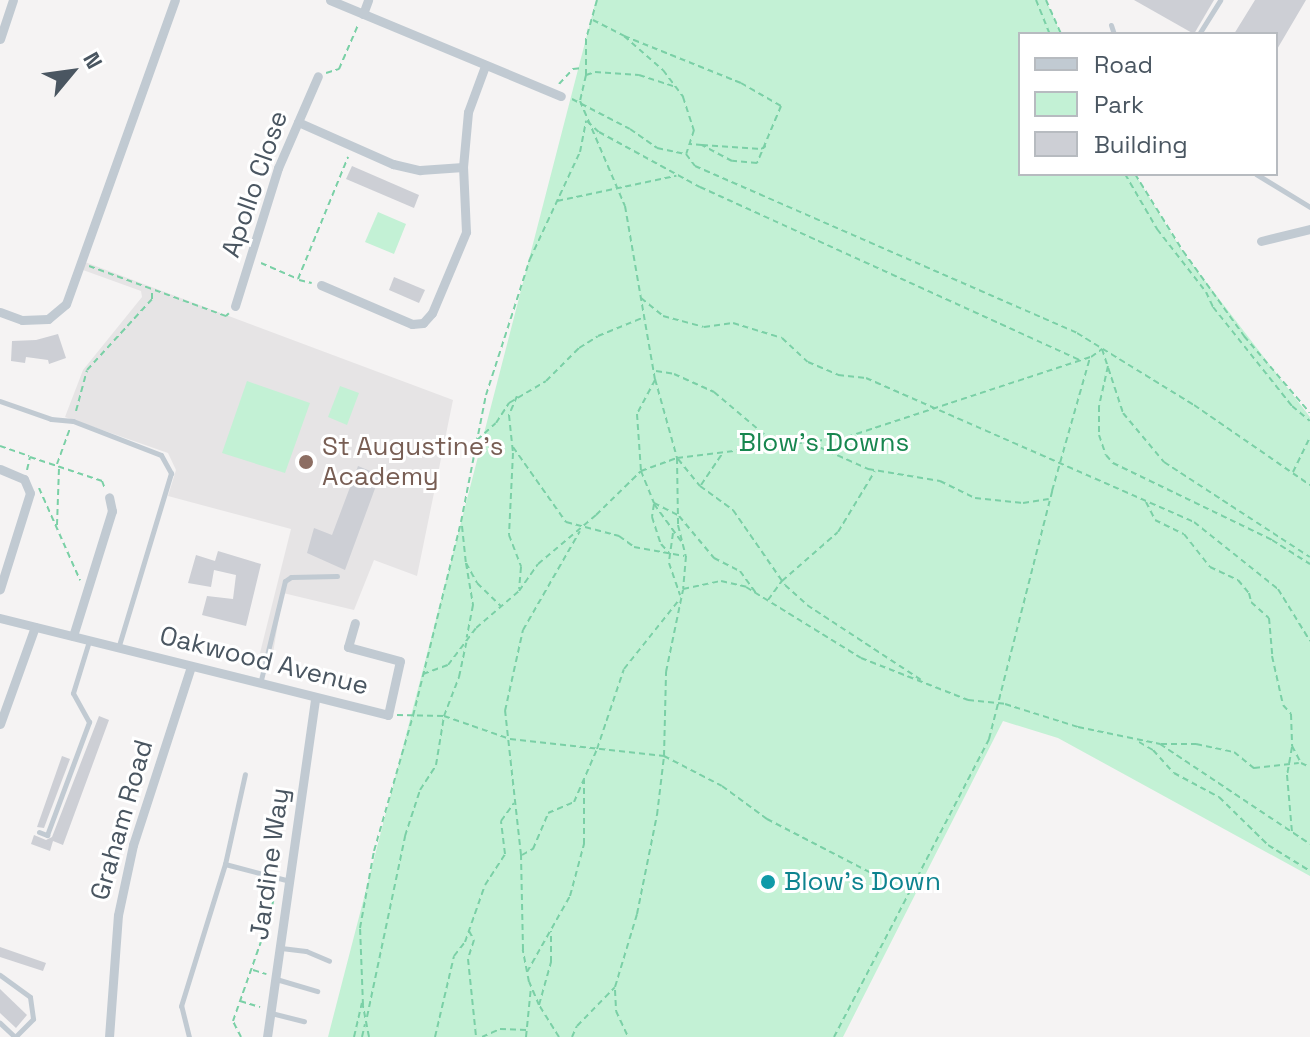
<!DOCTYPE html>
<style>
body{margin:0}
#map{position:relative;width:1310px;height:1037px;overflow:hidden;background:#f5f3f3;font-family:"Space Grotesk",sans-serif}
div>[style]{position:absolute}
.education>*{inset:0;background:#e6e4e5}
.green>*{inset:0;background:#c3f1d5}
.building>*{inset:0;background:#cdcfd5}
.path>*{height:2px;margin-top:-1px;transform-origin:0;background:repeating-linear-gradient(90deg,#7ad0a6 0 6px,transparent 0 10px)}
.service>*{height:5px;margin:-2.5px;padding:0 2.5px;transform-origin:2.5px;border-radius:2.5px;background:#c1cad2}
.minor>*{height:9px;margin:-4.5px;padding:0 4.5px;transform-origin:4.5px;border-radius:4.5px;background:#c1cad2}
.dots>*{width:22px;height:22px;translate:-50% -50%;box-sizing:border-box;border:4px solid #fff;border-radius:50%}
span{translate:-50% -50%;white-space:nowrap;text-align:center;line-height:1.15;-webkit-text-stroke:6px #fff;paint-order:stroke}
.street-label{font-size:26px;color:#4a5661}
.park-label{font-size:26px;color:#17864f}
.education-label{font-size:26px;color:#785e54}
.left{translate:0 -50%;text-align:left}
.culture-label{font-size:26px;color:#0d838f}
.legend{position:absolute;left:1018px;top:32px;width:260px;height:144px;box-sizing:border-box;background:#fff;border:2px solid #b7bbc0;margin:0;padding:10px 14px;list-style:none;font-size:24px;color:#4a5661}
.legend li{display:flex;align-items:center;gap:16px;height:40px}
.legend b{width:40px;border:2px solid #b7bbc0}
.north{position:absolute;left:32px;top:32px;width:80px;height:80px;-webkit-text-stroke:6px #fff;paint-order:stroke;rotate:61deg;font-size:22px;font-weight:700;line-height:32px;text-align:center;color:#4a5661}
.north::after{content:'';display:block;margin:auto;width:28px;height:36px;background:#4a5661;clip-path:polygon(50% 0,100% 100%,50% 72%,0 100%)}
</style>
<div id="map">
<div class="education">
<div style="clip-path:polygon(85px 262px,453px 400px,417px 576px,374px 560px,354px 610px,283px 593px,271px 665px,258px 661px,291px 529px,168px 496px,176px 470px,168px 453px,65px 417px,83px 370px,142px 297px,141px 291px,83px 270px)"></div>
</div>
<div class="green">
<div style="clip-path:polygon(596px 0,1046px 0,1061px 34px,1020px 34px,1020px 174px,1135px 174px,1183px 252px,1310px 417px,1310px 876px,1058px 738px,1003px 721px,843px 1037px,328px 1037px)"></div>
<div style="clip-path:polygon(378px 212px,406px 224px,394px 254px,365px 242px)"></div>
<div style="clip-path:polygon(247px 381px,310px 403px,285px 473px,222px 453px)"></div>
<div style="clip-path:polygon(340px 386px,359px 393px,347px 425px,328px 417px)"></div>
</div>
<div class="building">
<div style="clip-path:polygon(1134px 0,1214px 0,1194px 34px)"></div>
<div style="clip-path:polygon(1255px 0,1306px 0,1276px 51px,1276px 34px,1234px 34px)"></div>
<div style="clip-path:polygon(352px 166px,419px 195px,414px 208px,346px 179px)"></div>
<div style="clip-path:polygon(394px 277px,425px 290px,419px 303px,389px 290px)"></div>
<div style="clip-path:polygon(58px 334px,66px 358px,49px 364px,48px 360px,26px 357px,25px 363px,11px 361px,12px 341px,36px 340px)"></div>
<div style="clip-path:polygon(358px 466px,380px 475px,345px 570px,307px 553px,314px 528px,332px 535px)"></div>
<div style="clip-path:polygon(218px 551px,261px 564px,246px 626px,202px 615px,207px 596px,233px 599px,236px 575px,214px 570px,211px 587px,188px 583px,196px 555px,215px 561px)"></div>
<div style="clip-path:polygon(99px 716px,109px 720px,63px 845px,53px 841px,50px 851px,31px 844px,34px 835px,46px 840px,52px 837px)"></div>
<div style="clip-path:polygon(62px 756px,70px 759px,44px 828px,37px 827px)"></div>
<div style="clip-path:polygon(0 947px,46px 963px,43px 971px,0 957px)"></div>
<div style="clip-path:polygon(0 989px,27px 1015px,16px 1028px,0 1013px)"></div>
</div>
<div class="path">
<div style="left:597px;top:0;width:41px;rotate:105.8deg"></div>
<div style="left:586px;top:39px;width:36px;rotate:90deg"></div>
<div style="left:586px;top:75px;width:27px;rotate:103deg"></div>
<div style="left:580px;top:101px;width:114px;rotate:66.8deg"></div>
<div style="left:625px;top:206px;width:176px;rotate:80.2deg"></div>
<div style="left:655px;top:379px;width:82px;rotate:74.4deg"></div>
<div style="left:677px;top:458px;width:67px;rotate:89.1deg"></div>
<div style="left:678px;top:525px;width:32px;rotate:76deg"></div>
<div style="left:686px;top:556px;width:33px;rotate:95deg"></div>
<div style="left:683px;top:589px;width:39px;rotate:-12deg"></div>
<div style="left:721px;top:581px;width:26px;rotate:13deg"></div>
<div style="left:746px;top:587px;width:135px;rotate:31.7deg"></div>
<div style="left:861px;top:658px;width:115px;rotate:21.4deg"></div>
<div style="left:968px;top:700px;width:37px;rotate:6deg"></div>
<div style="left:1005px;top:704px;width:77px;rotate:17.5deg"></div>
<div style="left:1078px;top:727px;width:84px;rotate:11.7deg"></div>
<div style="left:1160px;top:744px;width:180px;rotate:33.7deg"></div>
<div style="left:1036px;top:0;width:37px;rotate:68deg"></div>
<div style="left:1046px;top:0;width:37px;rotate:66deg"></div>
<div style="left:593px;top:20px;width:35px;rotate:27deg"></div>
<div style="left:624px;top:36px;width:52px;rotate:41.1deg"></div>
<div style="left:663px;top:70px;width:34px;rotate:53deg"></div>
<div style="left:683px;top:97px;width:35px;rotate:72deg"></div>
<div style="left:694px;top:130px;width:25px;rotate:108deg"></div>
<div style="left:624px;top:36px;width:126px;rotate:21.9deg"></div>
<div style="left:741px;top:83px;width:46px;rotate:29.9deg"></div>
<div style="left:781px;top:106px;width:62px;rotate:112.8deg"></div>
<div style="left:757px;top:163px;width:25px;rotate:-175deg"></div>
<div style="left:732px;top:161px;width:34px;rotate:-152deg"></div>
<div style="left:702px;top:145px;width:12px;rotate:-175deg"></div>
<div style="left:326px;top:73px;width:14px;rotate:-17deg"></div>
<div style="left:339px;top:69px;width:48px;rotate:-66.6deg"></div>
<div style="left:586px;top:75px;width:9px;rotate:-18deg"></div>
<div style="left:595px;top:72px;width:44px;rotate:3.9deg"></div>
<div style="left:639px;top:75px;width:36px;rotate:18deg"></div>
<div style="left:559px;top:84px;width:21px;rotate:-47deg"></div>
<div style="left:573px;top:69px;width:9px;rotate:-6deg"></div>
<div style="left:572px;top:99px;width:65px;rotate:27.3deg"></div>
<div style="left:630px;top:129px;width:33px;rotate:35deg"></div>
<div style="left:657px;top:148px;width:30px;rotate:12deg"></div>
<div style="left:686px;top:154px;width:15px;rotate:53deg"></div>
<div style="left:695px;top:166px;width:417px;rotate:23.6deg"></div>
<div style="left:1077px;top:333px;width:137px;rotate:31.6deg"></div>
<div style="left:1194px;top:405px;width:141px;rotate:34.6deg"></div>
<div style="left:587px;top:121px;width:16px;rotate:43deg"></div>
<div style="left:599px;top:132px;width:115px;rotate:28.6deg"></div>
<div style="left:700px;top:187px;width:418px;rotate:24.5deg"></div>
<div style="left:702px;top:145px;width:59px;rotate:3.9deg"></div>
<div style="left:761px;top:149px;width:6px;rotate:-31deg"></div>
<div style="left:1125px;top:174px;width:64px;rotate:59.8deg"></div>
<div style="left:1157px;top:229px;width:80px;rotate:52.1deg"></div>
<div style="left:1206px;top:292px;width:17px;rotate:65deg"></div>
<div style="left:1213px;top:307px;width:127px;rotate:51.4deg"></div>
<div style="left:1292px;top:406px;width:23px;rotate:40deg"></div>
<div style="left:1135px;top:174px;width:91px;rotate:58.1deg"></div>
<div style="left:1183px;top:251px;width:105px;rotate:54.3deg"></div>
<div style="left:1244px;top:336px;width:101px;rotate:49.4deg"></div>
<div style="left:557px;top:201px;width:122px;rotate:-11.9deg"></div>
<div style="left:261px;top:263px;width:40px;rotate:23.4deg"></div>
<div style="left:298px;top:279px;width:132px;rotate:-67.7deg"></div>
<div style="left:89px;top:266px;width:146px;rotate:20.1deg"></div>
<div style="left:226px;top:316px;width:4px;rotate:-45deg"></div>
<div style="left:299px;top:280px;width:13px;rotate:13deg"></div>
<div style="left:641px;top:298px;width:28px;rotate:39deg"></div>
<div style="left:663px;top:316px;width:42px;rotate:15deg"></div>
<div style="left:704px;top:327px;width:29px;rotate:-8deg"></div>
<div style="left:733px;top:323px;width:51px;rotate:17deg"></div>
<div style="left:782px;top:338px;width:35px;rotate:43deg"></div>
<div style="left:808px;top:362px;width:33px;rotate:23deg"></div>
<div style="left:838px;top:375px;width:28px;rotate:6deg"></div>
<div style="left:866px;top:378px;width:358px;rotate:23.7deg"></div>
<div style="left:1194px;top:522px;width:107px;rotate:38.6deg"></div>
<div style="left:1278px;top:589px;width:61px;rotate:58.4deg"></div>
<div style="left:1108px;top:366px;width:41px;rotate:102.7deg"></div>
<div style="left:1099px;top:406px;width:29px;rotate:90deg"></div>
<div style="left:1099px;top:435px;width:21px;rotate:71deg"></div>
<div style="left:1106px;top:455px;width:11px;rotate:49deg"></div>
<div style="left:1113px;top:463px;width:177px;rotate:25.8deg"></div>
<div style="left:1272px;top:540px;width:45px;rotate:32.3deg"></div>
<div style="left:656px;top:371px;width:18px;rotate:9deg"></div>
<div style="left:674px;top:374px;width:44px;rotate:24.2deg"></div>
<div style="left:714px;top:392px;width:84px;rotate:40.2deg"></div>
<div style="left:655px;top:380px;width:38px;rotate:118deg"></div>
<div style="left:637px;top:414px;width:57px;rotate:86deg"></div>
<div style="left:641px;top:471px;width:35px;rotate:68deg"></div>
<div style="left:654px;top:503px;width:28px;rotate:27deg"></div>
<div style="left:679px;top:516px;width:55px;rotate:50.2deg"></div>
<div style="left:714px;top:558px;width:29px;rotate:27deg"></div>
<div style="left:740px;top:571px;width:27px;rotate:54deg"></div>
<div style="left:517px;top:396px;width:21px;rotate:113deg"></div>
<div style="left:509px;top:415px;width:38px;rotate:84deg"></div>
<div style="left:513px;top:453px;width:82px;rotate:92.8deg"></div>
<div style="left:509px;top:535px;width:34px;rotate:69deg"></div>
<div style="left:521px;top:567px;width:22px;rotate:95deg"></div>
<div style="left:76px;top:411px;width:42px;rotate:-75deg"></div>
<div style="left:87px;top:370px;width:96px;rotate:-47.5deg"></div>
<div style="left:152px;top:299px;width:9px;rotate:-90deg"></div>
<div style="left:477px;top:440px;width:25px;rotate:-42deg"></div>
<div style="left:496px;top:423px;width:24px;rotate:-57deg"></div>
<div style="left:509px;top:403px;width:43px;rotate:-30.7deg"></div>
<div style="left:546px;top:381px;width:47px;rotate:-45deg"></div>
<div style="left:579px;top:348px;width:22px;rotate:-32deg"></div>
<div style="left:598px;top:336px;width:48px;rotate:-22.2deg"></div>
<div style="left:810px;top:443px;width:64px;rotate:24.1deg"></div>
<div style="left:868px;top:469px;width:73px;rotate:9.5deg"></div>
<div style="left:940px;top:481px;width:39px;rotate:26deg"></div>
<div style="left:975px;top:498px;width:48px;rotate:5.9deg"></div>
<div style="left:1023px;top:503px;width:26px;rotate:-9deg"></div>
<div style="left:0;top:446px;width:31px;rotate:19deg"></div>
<div style="left:513px;top:447px;width:92px;rotate:54.8deg"></div>
<div style="left:566px;top:522px;width:55px;rotate:14.8deg"></div>
<div style="left:619px;top:536px;width:19px;rotate:36deg"></div>
<div style="left:634px;top:547px;width:51px;rotate:10.2deg"></div>
<div style="left:678px;top:459px;width:35px;rotate:51deg"></div>
<div style="left:700px;top:486px;width:41px;rotate:36deg"></div>
<div style="left:733px;top:510px;width:91px;rotate:55.3deg"></div>
<div style="left:785px;top:585px;width:30px;rotate:42deg"></div>
<div style="left:807px;top:605px;width:136px;rotate:33.3deg"></div>
<div style="left:57px;top:464px;width:37px;rotate:-70deg"></div>
<div style="left:27px;top:470px;width:13px;rotate:-77deg"></div>
<div style="left:30px;top:457px;width:76px;rotate:18.4deg"></div>
<div style="left:102px;top:481px;width:9px;rotate:69deg"></div>
<div style="left:1293px;top:472px;width:39px;rotate:-64deg"></div>
<div style="left:701px;top:485px;width:37px;rotate:-56deg"></div>
<div style="left:39px;top:488px;width:101px;rotate:66deg"></div>
<div style="left:1146px;top:502px;width:20px;rotate:63deg"></div>
<div style="left:1155px;top:520px;width:32px;rotate:26deg"></div>
<div style="left:1184px;top:534px;width:42px;rotate:51.8deg"></div>
<div style="left:1210px;top:567px;width:31px;rotate:25deg"></div>
<div style="left:1238px;top:580px;width:17px;rotate:50deg"></div>
<div style="left:1249px;top:593px;width:9px;rotate:77deg"></div>
<div style="left:1251px;top:602px;width:24px;rotate:42deg"></div>
<div style="left:1269px;top:618px;width:38px;rotate:85deg"></div>
<div style="left:1272px;top:656px;width:50px;rotate:77.3deg"></div>
<div style="left:1283px;top:705px;width:12px;rotate:48deg"></div>
<div style="left:1291px;top:714px;width:32px;rotate:88deg"></div>
<div style="left:1292px;top:746px;width:19px;rotate:62deg"></div>
<div style="left:1301px;top:763px;width:10px;rotate:24deg"></div>
<div style="left:654px;top:504px;width:13px;rotate:99deg"></div>
<div style="left:652px;top:517px;width:28px;rotate:72deg"></div>
<div style="left:661px;top:544px;width:12px;rotate:48deg"></div>
<div style="left:654px;top:504px;width:46px;rotate:53.9deg"></div>
<div style="left:57px;top:525px;width:57px;rotate:-88deg"></div>
<div style="left:462px;top:526px;width:37px;rotate:84deg"></div>
<div style="left:466px;top:563px;width:23px;rotate:61deg"></div>
<div style="left:477px;top:583px;width:33px;rotate:44deg"></div>
<div style="left:673px;top:533px;width:30px;rotate:98deg"></div>
<div style="left:669px;top:563px;width:34px;rotate:71deg"></div>
<div style="left:466px;top:563px;width:43px;rotate:80.5deg"></div>
<div style="left:473px;top:605px;width:33px;rotate:101deg"></div>
<div style="left:768px;top:600px;width:24px;rotate:-54deg"></div>
<div style="left:782px;top:581px;width:74px;rotate:-41.2deg"></div>
<div style="left:838px;top:532px;width:71px;rotate:-58.8deg"></div>
<div style="left:423px;top:674px;width:27px;rotate:-20deg"></div>
<div style="left:448px;top:665px;width:46px;rotate:-52.9deg"></div>
<div style="left:476px;top:628px;width:57px;rotate:-40.7deg"></div>
<div style="left:519px;top:591px;width:33px;rotate:-55deg"></div>
<div style="left:538px;top:564px;width:76px;rotate:-40.2deg"></div>
<div style="left:596px;top:515px;width:63px;rotate:-44.4deg"></div>
<div style="left:641px;top:471px;width:38px;rotate:-20deg"></div>
<div style="left:677px;top:458px;width:171px;rotate:-7deg"></div>
<div style="left:847px;top:437px;width:257px;rotate:-18.2deg"></div>
<div style="left:1091px;top:357px;width:14px;rotate:-36deg"></div>
<div style="left:1102px;top:349px;width:67px;rotate:71.8deg"></div>
<div style="left:1123px;top:413px;width:64px;rotate:50.1deg"></div>
<div style="left:1164px;top:462px;width:174px;rotate:33.1deg"></div>
<div style="left:397px;top:715px;width:47px;rotate:1.2deg"></div>
<div style="left:444px;top:716px;width:70px;rotate:19.2deg"></div>
<div style="left:510px;top:739px;width:155px;rotate:6.3deg"></div>
<div style="left:664px;top:756px;width:65px;rotate:27.3deg"></div>
<div style="left:722px;top:786px;width:56px;rotate:36.3deg"></div>
<div style="left:767px;top:819px;width:122px;rotate:27.4deg"></div>
<div style="left:875px;top:875px;width:39px;rotate:15deg"></div>
<div style="left:1139px;top:742px;width:16px;rotate:30deg"></div>
<div style="left:1153px;top:750px;width:31px;rotate:48deg"></div>
<div style="left:1174px;top:773px;width:51px;rotate:28.1deg"></div>
<div style="left:1219px;top:797px;width:69px;rotate:44.4deg"></div>
<div style="left:1268px;top:845px;width:49px;rotate:31.8deg"></div>
<div style="left:1161px;top:744px;width:35px"></div>
<div style="left:1196px;top:744px;width:39px;rotate:12deg"></div>
<div style="left:1234px;top:752px;width:26px;rotate:39deg"></div>
<div style="left:1254px;top:768px;width:45px;rotate:-6.3deg"></div>
<div style="left:1292px;top:747px;width:28px;rotate:100deg"></div>
<div style="left:1287px;top:775px;width:57px;rotate:85deg"></div>
<div style="left:522px;top:855px;width:13px;rotate:-29deg"></div>
<div style="left:533px;top:849px;width:39px;rotate:-67deg"></div>
<div style="left:548px;top:813px;width:28px;rotate:-23deg"></div>
<div style="left:574px;top:802px;width:58px;rotate:-66.5deg"></div>
<div style="left:597px;top:749px;width:84px;rotate:-71.4deg"></div>
<div style="left:624px;top:669px;width:88px;rotate:-51.4deg"></div>
<div style="left:469px;top:931px;width:10px;rotate:61deg"></div>
<div style="left:474px;top:940px;width:20px;rotate:108deg"></div>
<div style="left:468px;top:959px;width:78px;rotate:84.1deg"></div>
<div style="left:253px;top:970px;width:14px;rotate:17deg"></div>
<div style="left:527px;top:972px;width:87px;rotate:-60.5deg"></div>
<div style="left:570px;top:896px;width:54px;rotate:-74.9deg"></div>
<div style="left:584px;top:844px;width:64px;rotate:-90deg"></div>
<div style="left:615px;top:990px;width:21px;rotate:87deg"></div>
<div style="left:616px;top:1011px;width:29px;rotate:65deg"></div>
<div style="left:240px;top:1001px;width:21px;rotate:17deg"></div>
<div style="left:539px;top:1005px;width:45px;rotate:-74.4deg"></div>
<div style="left:551px;top:962px;width:31px;rotate:-90deg"></div>
<div style="left:367px;top:1017px;width:185px;rotate:-78.1deg"></div>
<div style="left:405px;top:836px;width:48px;rotate:-71.9deg"></div>
<div style="left:420px;top:790px;width:30px;rotate:-57deg"></div>
<div style="left:436px;top:765px;width:50px;rotate:-80.7deg"></div>
<div style="left:444px;top:716px;width:42px;rotate:-69deg"></div>
<div style="left:459px;top:677px;width:35px;rotate:-78deg"></div>
<div style="left:241px;top:1037px;width:18px;rotate:-117deg"></div>
<div style="left:233px;top:1021px;width:111px;rotate:-70.6deg"></div>
<div style="left:270px;top:916px;width:30px;rotate:-78deg"></div>
<div style="left:354px;top:1037px;width:35px;rotate:-77deg"></div>
<div style="left:362px;top:1037px;width:13px;rotate:-77deg"></div>
<div style="left:369px;top:1037px;width:33px;rotate:-101deg"></div>
<div style="left:363px;top:1005px;width:77px;rotate:-92.2deg"></div>
<div style="left:360px;top:928px;width:78px;rotate:-79.7deg"></div>
<div style="left:374px;top:851px;width:141px;rotate:-73.9deg"></div>
<div style="left:413px;top:716px;width:200px;rotate:-76.1deg"></div>
<div style="left:461px;top:522px;width:129px;rotate:-78.9deg"></div>
<div style="left:486px;top:395px;width:143px;rotate:-72.1deg"></div>
<div style="left:530px;top:259px;width:118px;rotate:-65deg"></div>
<div style="left:580px;top:152px;width:32px;rotate:-79deg"></div>
<div style="left:435px;top:1037px;width:83px;rotate:-76.8deg"></div>
<div style="left:454px;top:956px;width:18px;rotate:-52deg"></div>
<div style="left:465px;top:942px;width:60px;rotate:-70.7deg"></div>
<div style="left:485px;top:885px;width:37px;rotate:-57deg"></div>
<div style="left:505px;top:854px;width:33px;rotate:-97deg"></div>
<div style="left:501px;top:821px;width:22px;rotate:-54deg"></div>
<div style="left:482px;top:1037px;width:20px;rotate:-24deg"></div>
<div style="left:500px;top:1029px;width:27px;rotate:2deg"></div>
<div style="left:526px;top:1037px;width:50px;rotate:-84.3deg"></div>
<div style="left:559px;top:1037px;width:38px;rotate:-122deg"></div>
<div style="left:539px;top:1005px;width:25px;rotate:-113deg"></div>
<div style="left:529px;top:982px;width:33px;rotate:-101deg"></div>
<div style="left:523px;top:950px;width:95px;rotate:-91.2deg"></div>
<div style="left:521px;top:855px;width:145px;rotate:-96.3deg"></div>
<div style="left:505px;top:711px;width:83px;rotate:-77.5deg"></div>
<div style="left:523px;top:630px;width:114px;rotate:-60.1deg"></div>
<div style="left:572px;top:1037px;width:12px;rotate:-66deg"></div>
<div style="left:577px;top:1026px;width:54px;rotate:-45.7deg"></div>
<div style="left:615px;top:987px;width:76px;rotate:-73.2deg"></div>
<div style="left:637px;top:914px;width:101px;rotate:-78.6deg"></div>
<div style="left:657px;top:815px;width:59px;rotate:-83.2deg"></div>
<div style="left:664px;top:756px;width:84px;rotate:-88.6deg"></div>
<div style="left:666px;top:672px;width:84px;rotate:-78.3deg"></div>
<div style="left:834px;top:1037px;width:336px;rotate:-62.5deg"></div>
<div style="left:989px;top:739px;width:256px;rotate:-75.7deg"></div>
<div style="left:1052px;top:491px;width:138px;rotate:-74.1deg"></div>
</div>
<div class="service">
<div style="left:1111px;top:25px;width:9px;rotate:72deg"></div>
<div style="left:1199px;top:34px;width:40px;rotate:-58deg"></div>
<div style="left:1256px;top:174px;width:63px;rotate:31.4deg"></div>
<div style="left:0;top:401px;width:54px;rotate:19.4deg"></div>
<div style="left:51px;top:419px;width:22px;rotate:5deg"></div>
<div style="left:73px;top:421px;width:94px;rotate:21.1deg"></div>
<div style="left:161px;top:455px;width:21px;rotate:61deg"></div>
<div style="left:171px;top:473px;width:183px;rotate:106.8deg"></div>
<div style="left:260px;top:684px;width:106px;rotate:-76.4deg"></div>
<div style="left:285px;top:581px;width:7px;rotate:-34deg"></div>
<div style="left:291px;top:577px;width:46px;rotate:-1.2deg"></div>
<div style="left:39px;top:832px;width:9px;rotate:21deg"></div>
<div style="left:47px;top:835px;width:121px;rotate:-69.6deg"></div>
<div style="left:89px;top:722px;width:33px;rotate:-119deg"></div>
<div style="left:73px;top:693px;width:54px;rotate:-72.9deg"></div>
<div style="left:225px;top:864px;width:67px;rotate:14.7deg"></div>
<div style="left:281px;top:948px;width:25px;rotate:7deg"></div>
<div style="left:306px;top:951px;width:25px;rotate:23deg"></div>
<div style="left:0;top:975px;width:37px;rotate:36deg"></div>
<div style="left:30px;top:997px;width:22px;rotate:82deg"></div>
<div style="left:33px;top:1019px;width:25px;rotate:135deg"></div>
<div style="left:15px;top:1037px;width:21px;rotate:-137deg"></div>
<div style="left:276px;top:979px;width:43px;rotate:16.3deg"></div>
<div style="left:271px;top:1013px;width:34px;rotate:14deg"></div>
<div style="left:189px;top:1037px;width:32px;rotate:-104deg"></div>
<div style="left:181px;top:1006px;width:149px;rotate:-72.8deg"></div>
<div style="left:225px;top:864px;width:92px;rotate:-77.5deg"></div>
</div>
<div class="minor">
<div style="left:330px;top:0;width:250px;rotate:22.6deg"></div>
<div style="left:363px;top:14px;width:15px;rotate:-70deg"></div>
<div style="left:0;top:39px;width:41px;rotate:-71.6deg"></div>
<div style="left:298px;top:122px;width:104px;rotate:23.9deg"></div>
<div style="left:393px;top:164px;width:28px;rotate:13deg"></div>
<div style="left:420px;top:170px;width:43px;rotate:-4deg"></div>
<div style="left:1261px;top:241px;width:50px;rotate:-13.8deg"></div>
<div style="left:321px;top:285px;width:99px;rotate:23.2deg"></div>
<div style="left:412px;top:324px;width:11px;rotate:-5deg"></div>
<div style="left:423px;top:323px;width:13px;rotate:-48deg"></div>
<div style="left:432px;top:313px;width:88px;rotate:-67.2deg"></div>
<div style="left:466px;top:232px;width:65px;rotate:-92.6deg"></div>
<div style="left:463px;top:167px;width:55px;rotate:-84.8deg"></div>
<div style="left:468px;top:112px;width:49px;rotate:-69.7deg"></div>
<div style="left:235px;top:306px;width:145px;rotate:-72.7deg"></div>
<div style="left:278px;top:168px;width:100px;rotate:-66.5deg"></div>
<div style="left:0;top:312px;width:23px;rotate:20deg"></div>
<div style="left:22px;top:320px;width:26px;rotate:-2deg"></div>
<div style="left:48px;top:319px;width:23px;rotate:-40deg"></div>
<div style="left:66px;top:304px;width:323px;rotate:-70.3deg"></div>
<div style="left:0;top:469px;width:26px;rotate:23deg"></div>
<div style="left:24px;top:479px;width:15px;rotate:67deg"></div>
<div style="left:30px;top:493px;width:101px;rotate:107.4deg"></div>
<div style="left:0;top:618px;width:400px;rotate:14deg"></div>
<div style="left:388px;top:715px;width:55px;rotate:-77.5deg"></div>
<div style="left:400px;top:661px;width:54px;rotate:-164.9deg"></div>
<div style="left:348px;top:647px;width:25px;rotate:-74deg"></div>
<div style="left:73px;top:636px;width:131px;rotate:-72.7deg"></div>
<div style="left:112px;top:511px;width:14px;rotate:-102deg"></div>
<div style="left:0;top:724px;width:103px;rotate:-70.2deg"></div>
<div style="left:109px;top:1037px;width:122px;rotate:-85.8deg"></div>
<div style="left:118px;top:915px;width:72px;rotate:-77.9deg"></div>
<div style="left:133px;top:845px;width:188px;rotate:-72deg"></div>
<div style="left:267px;top:1037px;width:342px;rotate:-81.9deg"></div>
</div>
<div class="dots">
<div style="left:306px;top:462px;background:#8d6e63"></div>
<div style="left:768px;top:882px;background:#0f9aa8"></div>
</div>
<div class="street-label">
<span style="left:255px;top:184px;rotate:-71deg">Apollo Close</span>
<span style="left:264px;top:661px;rotate:14deg">Oakwood Avenue</span>
<span style="left:122px;top:820px;rotate:-74deg">Graham Road</span>
<span style="left:270px;top:864px;rotate:-82deg">Jardine Way</span>
</div>
<div class="park-label">
<span style="left:824px;top:443px">Blow's Downs</span>
</div>
<div class="education-label">
<span class="left" style="left:322px;top:462px">St Augustine's<br>Academy</span>
</div>
<div class="culture-label">
<span class="left" style="left:784px;top:882px">Blow's Down</span>
</div>
<ul class="legend">
<li><b style="height:10px;background:#c1cad2"></b>Road</li>
<li><b style="height:22px;background:#c3f1d5"></b>Park</li>
<li><b style="height:22px;background:#cdcfd5"></b>Building</li>
</ul>
<div class="north">N</div>
</div>
